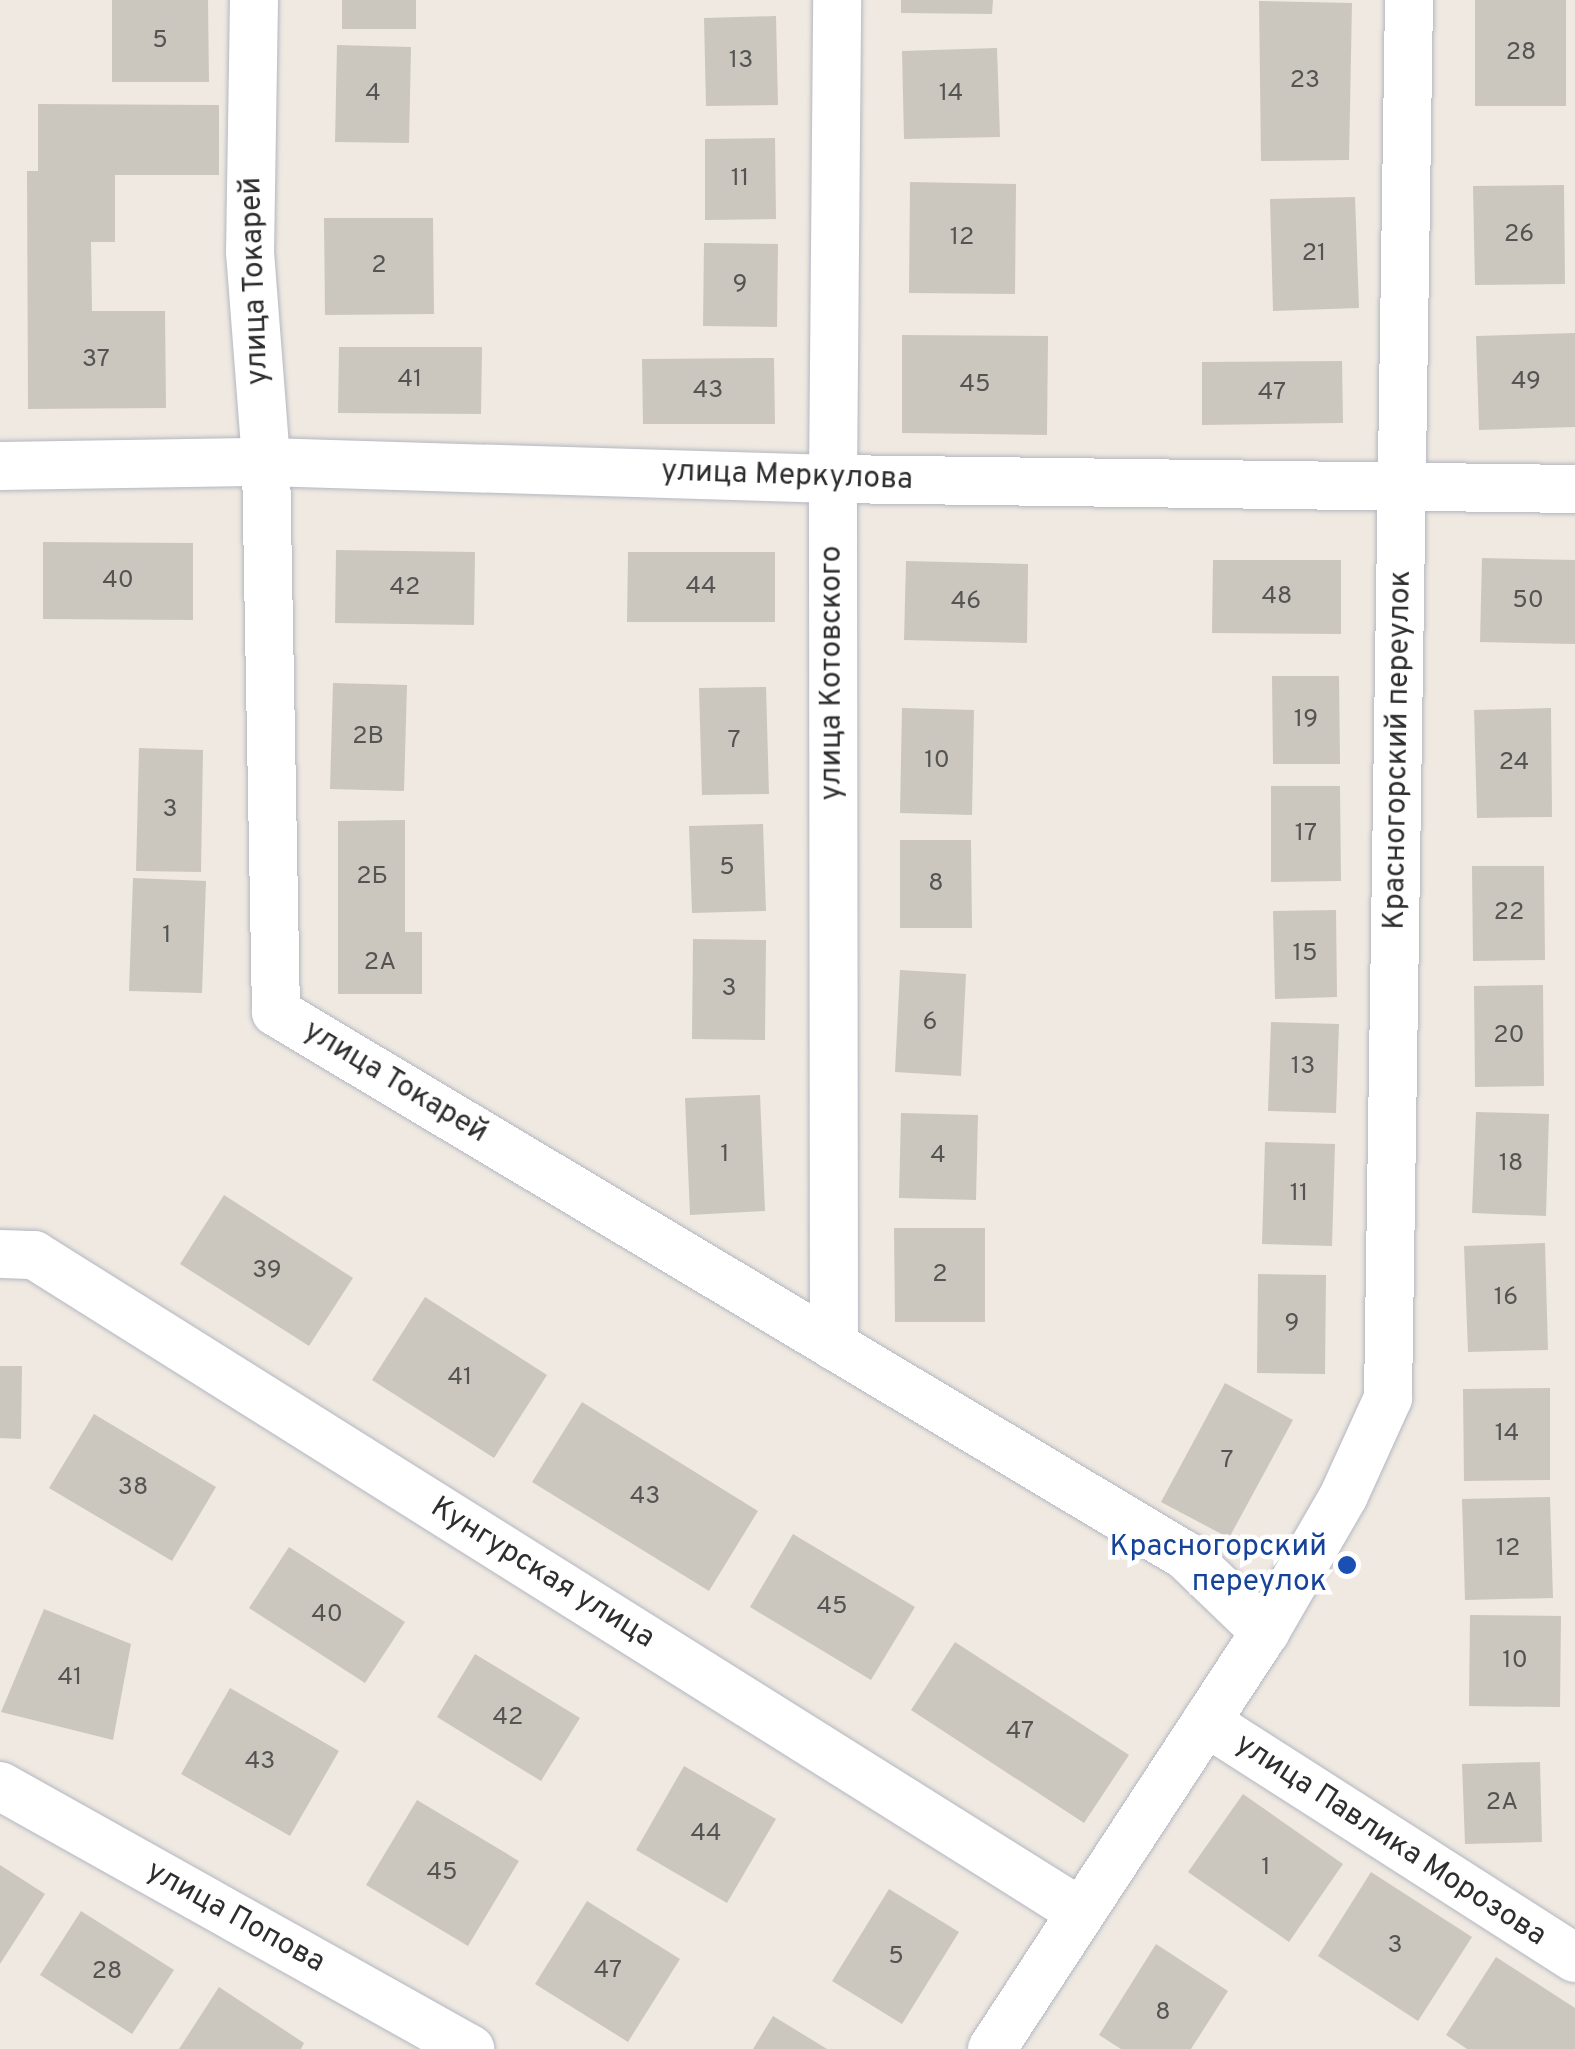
<!DOCTYPE html>
<meta charset="utf-8">
<style>
body{margin:0}
#map{position:relative;width:1575px;height:2049px;overflow:hidden;background:#efe9e1;font-family:Overpass,sans-serif}
div>[style]{position:absolute}
.building>*{inset:0;background:#cbc7bf}
.roads{filter:drop-shadow(0 0 2px #b4b7c1) drop-shadow(0 0 2px #b4b7c1)}
.minor>*{height:48px;margin:-24px;padding:0 24px;transform-origin:24px;border-radius:24px;background:#fff}
.dots>*{width:28px;height:28px;translate:-50% -50%;box-sizing:border-box;border:5px solid #fff;border-radius:50%}
span{translate:-50% -50%;white-space:nowrap;text-align:center;line-height:1.15;-webkit-text-stroke:9px #fff;paint-order:stroke}
.number-label{font-size:25px;color:#555452}
.number-label span{-webkit-text-stroke-width:0}
.street-label{font-size:30px;color:#2e2e2e}
.transit-label{font-size:30px;color:#164399}
.right{translate:-100% -50%;text-align:right}
</style>
<div id="map">
<div class="building">
<div style="clip-path:polygon(112px 0,208px 0,209px 82px,112px 82px)"></div>
<div style="clip-path:polygon(342px 0,416px 0,416px 29px,342px 29px)"></div>
<div style="clip-path:polygon(901px 0,993px 0,992px 14px,901px 13px)"></div>
<div style="clip-path:polygon(1475px 0,1566px 0,1566px 106px,1475px 106px)"></div>
<div style="clip-path:polygon(1259px 1px,1352px 3px,1349px 160px,1261px 161px)"></div>
<div style="clip-path:polygon(776px 16px,778px 105px,706px 106px,704px 18px)"></div>
<div style="clip-path:polygon(337px 45px,411px 47px,409px 143px,335px 142px)"></div>
<div style="clip-path:polygon(997px 48px,1000px 137px,904px 139px,902px 51px)"></div>
<div style="clip-path:polygon(38px 104px,219px 105px,219px 175px,115px 175px,115px 242px,91px 242px,92px 311px,165px 311px,166px 408px,28px 409px,27px 171px,38px 171px)"></div>
<div style="clip-path:polygon(775px 138px,776px 219px,705px 220px,705px 139px)"></div>
<div style="clip-path:polygon(910px 182px,1016px 184px,1015px 294px,909px 293px)"></div>
<div style="clip-path:polygon(1564px 185px,1565px 284px,1475px 285px,1473px 186px)"></div>
<div style="clip-path:polygon(1355px 197px,1359px 308px,1273px 311px,1270px 199px)"></div>
<div style="clip-path:polygon(324px 218px,433px 218px,434px 314px,325px 315px)"></div>
<div style="clip-path:polygon(704px 243px,778px 244px,777px 327px,703px 326px)"></div>
<div style="clip-path:polygon(1575px 333px,1575px 427px,1479px 430px,1476px 336px)"></div>
<div style="clip-path:polygon(902px 335px,1048px 336px,1047px 435px,902px 433px)"></div>
<div style="clip-path:polygon(339px 347px,482px 347px,481px 414px,338px 413px)"></div>
<div style="clip-path:polygon(774px 358px,775px 424px,643px 424px,642px 359px)"></div>
<div style="clip-path:polygon(1342px 361px,1343px 423px,1202px 425px,1202px 362px)"></div>
<div style="clip-path:polygon(43px 542px,193px 543px,193px 620px,43px 619px)"></div>
<div style="clip-path:polygon(336px 550px,475px 552px,474px 625px,335px 623px)"></div>
<div style="clip-path:polygon(628px 552px,775px 552px,775px 622px,627px 622px)"></div>
<div style="clip-path:polygon(1482px 558px,1575px 560px,1575px 644px,1480px 642px)"></div>
<div style="clip-path:polygon(1213px 560px,1341px 560px,1341px 634px,1212px 633px)"></div>
<div style="clip-path:polygon(906px 561px,1028px 564px,1027px 643px,904px 640px)"></div>
<div style="clip-path:polygon(1272px 676px,1339px 676px,1340px 764px,1273px 764px)"></div>
<div style="clip-path:polygon(333px 683px,407px 685px,404px 791px,330px 789px)"></div>
<div style="clip-path:polygon(766px 687px,769px 794px,702px 795px,699px 688px)"></div>
<div style="clip-path:polygon(902px 708px,974px 710px,972px 815px,900px 813px)"></div>
<div style="clip-path:polygon(1551px 708px,1552px 817px,1477px 818px,1474px 710px)"></div>
<div style="clip-path:polygon(139px 748px,203px 750px,201px 872px,136px 871px)"></div>
<div style="clip-path:polygon(1271px 786px,1340px 786px,1341px 881px,1271px 882px)"></div>
<div style="clip-path:polygon(405px 820px,405px 932px,422px 932px,422px 994px,338px 994px,338px 821px)"></div>
<div style="clip-path:polygon(763px 824px,766px 911px,692px 913px,689px 826px)"></div>
<div style="clip-path:polygon(900px 840px,971px 840px,972px 928px,900px 928px)"></div>
<div style="clip-path:polygon(1472px 866px,1544px 866px,1545px 960px,1473px 961px)"></div>
<div style="clip-path:polygon(133px 878px,206px 881px,202px 993px,129px 991px)"></div>
<div style="clip-path:polygon(1336px 910px,1337px 997px,1275px 999px,1273px 911px)"></div>
<div style="clip-path:polygon(693px 939px,766px 940px,765px 1040px,692px 1039px)"></div>
<div style="clip-path:polygon(900px 970px,966px 974px,961px 1076px,895px 1072px)"></div>
<div style="clip-path:polygon(1543px 985px,1544px 1086px,1475px 1087px,1474px 986px)"></div>
<div style="clip-path:polygon(1271px 1022px,1339px 1024px,1336px 1113px,1268px 1111px)"></div>
<div style="clip-path:polygon(760px 1095px,765px 1211px,690px 1215px,685px 1098px)"></div>
<div style="clip-path:polygon(1476px 1112px,1549px 1114px,1546px 1216px,1472px 1213px)"></div>
<div style="clip-path:polygon(901px 1113px,978px 1115px,976px 1200px,899px 1198px)"></div>
<div style="clip-path:polygon(1265px 1142px,1335px 1144px,1332px 1246px,1262px 1244px)"></div>
<div style="clip-path:polygon(224px 1195px,353px 1278px,309px 1346px,180px 1264px)"></div>
<div style="clip-path:polygon(894px 1228px,985px 1228px,985px 1322px,895px 1322px)"></div>
<div style="clip-path:polygon(1545px 1243px,1548px 1350px,1468px 1352px,1464px 1246px)"></div>
<div style="clip-path:polygon(1258px 1274px,1326px 1275px,1325px 1374px,1257px 1373px)"></div>
<div style="clip-path:polygon(425px 1297px,547px 1375px,494px 1458px,372px 1380px)"></div>
<div style="clip-path:polygon(0 1366px,22px 1366px,21px 1439px,0 1438px)"></div>
<div style="clip-path:polygon(1225px 1383px,1293px 1420px,1229px 1538px,1161px 1502px)"></div>
<div style="clip-path:polygon(1550px 1388px,1550px 1480px,1464px 1481px,1463px 1389px)"></div>
<div style="clip-path:polygon(582px 1402px,758px 1511px,709px 1591px,532px 1482px)"></div>
<div style="clip-path:polygon(94px 1414px,216px 1487px,172px 1561px,49px 1488px)"></div>
<div style="clip-path:polygon(1550px 1497px,1553px 1598px,1465px 1600px,1462px 1499px)"></div>
<div style="clip-path:polygon(793px 1534px,915px 1607px,871px 1680px,750px 1607px)"></div>
<div style="clip-path:polygon(289px 1547px,405px 1622px,365px 1683px,249px 1608px)"></div>
<div style="clip-path:polygon(44px 1609px,131px 1644px,113px 1740px,1px 1712px)"></div>
<div style="clip-path:polygon(1470px 1615px,1561px 1616px,1560px 1707px,1469px 1706px)"></div>
<div style="clip-path:polygon(955px 1642px,1129px 1755px,1084px 1823px,911px 1710px)"></div>
<div style="clip-path:polygon(475px 1654px,580px 1718px,541px 1781px,437px 1717px)"></div>
<div style="clip-path:polygon(230px 1688px,339px 1751px,290px 1836px,181px 1774px)"></div>
<div style="clip-path:polygon(1540px 1762px,1542px 1842px,1465px 1844px,1462px 1764px)"></div>
<div style="clip-path:polygon(684px 1766px,776px 1819px,727px 1903px,636px 1850px)"></div>
<div style="clip-path:polygon(1243px 1794px,1343px 1864px,1289px 1942px,1188px 1872px)"></div>
<div style="clip-path:polygon(417px 1800px,519px 1861px,468px 1946px,366px 1885px)"></div>
<div style="clip-path:polygon(0 1865px,45px 1894px,0 1964px)"></div>
<div style="clip-path:polygon(1371px 1872px,1472px 1937px,1418px 2021px,1318px 1956px)"></div>
<div style="clip-path:polygon(889px 1889px,959px 1932px,902px 2024px,832px 1981px)"></div>
<div style="clip-path:polygon(587px 1901px,680px 1959px,628px 2042px,535px 1984px)"></div>
<div style="clip-path:polygon(81px 1911px,174px 1970px,132px 2034px,40px 1975px)"></div>
<div style="clip-path:polygon(1156px 1944px,1228px 1991px,1191px 2049px,1121px 2049px,1099px 2035px)"></div>
<div style="clip-path:polygon(1496px 1957px,1575px 2008px,1575px 2049px,1467px 2049px,1446px 2035px)"></div>
<div style="clip-path:polygon(219px 1987px,304px 2043px,301px 2049px,179px 2049px)"></div>
<div style="clip-path:polygon(773px 2016px,827px 2049px,753px 2049px)"></div>
</div>
<div class="roads">
<div class="minor">
<div style="left:254px;top:0;width:252px;rotate:90.9deg"></div>
<div style="left:250px;top:252px;width:211px;rotate:85.6deg"></div>
<div style="left:266px;top:462px;width:550px;rotate:88.96deg"></div>
<div style="left:276px;top:1012px;width:1060px;rotate:30.87deg"></div>
<div style="left:1186px;top:1556px;width:110px;rotate:43.9deg"></div>
<div style="left:0;top:466px;width:266px;rotate:-0.9deg"></div>
<div style="left:266px;top:462px;width:567px;rotate:1.72deg"></div>
<div style="left:833px;top:479px;width:742px;rotate:0.77deg"></div>
<div style="left:0;top:1254px;width:34px;rotate:2deg"></div>
<div style="left:34px;top:1255px;width:1234px;rotate:32.12deg"></div>
<div style="left:834px;top:1346px;width:867px;rotate:-90.07deg"></div>
<div style="left:833px;top:479px;width:479px;rotate:-89.5deg"></div>
<div style="left:1206px;top:1722px;width:438px;rotate:32.6deg"></div>
<div style="left:0;top:1786px;width:539px;rotate:29.23deg"></div>
<div style="left:992px;top:2049px;width:498px;rotate:-56.8deg"></div>
<div style="left:1265px;top:1632px;width:158px;rotate:-60deg"></div>
<div style="left:1344px;top:1495px;width:107px;rotate:-65.6deg"></div>
<div style="left:1388px;top:1398px;width:1398px;rotate:-89.14deg"></div>
</div>
</div>
<div class="dots">
<div style="left:1347px;top:1565px;background:#1a4fb4"></div>
</div>
<div class="number-label">
<span style="left:160px;top:41px">5</span>
<span style="left:1521px;top:53px">28</span>
<span style="left:741px;top:61px">13</span>
<span style="left:1305px;top:81px">23</span>
<span style="left:373px;top:94px">4</span>
<span style="left:951px;top:94px">14</span>
<span style="left:740px;top:179px">11</span>
<span style="left:1519px;top:235px">26</span>
<span style="left:962px;top:238px">12</span>
<span style="left:1314px;top:254px">21</span>
<span style="left:379px;top:266px">2</span>
<span style="left:740px;top:285px">9</span>
<span style="left:96px;top:360px">37</span>
<span style="left:410px;top:380px">41</span>
<span style="left:1526px;top:382px">49</span>
<span style="left:975px;top:385px">45</span>
<span style="left:708px;top:391px">43</span>
<span style="left:1272px;top:393px">47</span>
<span style="left:118px;top:581px">40</span>
<span style="left:701px;top:587px">44</span>
<span style="left:405px;top:588px">42</span>
<span style="left:1277px;top:597px">48</span>
<span style="left:1528px;top:601px">50</span>
<span style="left:966px;top:602px">46</span>
<span style="left:1306px;top:720px">19</span>
<span style="left:368px;top:737px">2В</span>
<span style="left:734px;top:741px">7</span>
<span style="left:937px;top:761px">10</span>
<span style="left:1514px;top:763px">24</span>
<span style="left:170px;top:810px">3</span>
<span style="left:1306px;top:834px">17</span>
<span style="left:727px;top:868px">5</span>
<span style="left:372px;top:877px">2Б</span>
<span style="left:936px;top:884px">8</span>
<span style="left:1509px;top:913px">22</span>
<span style="left:167px;top:936px">1</span>
<span style="left:1305px;top:954px">15</span>
<span style="left:380px;top:963px">2А</span>
<span style="left:729px;top:989px">3</span>
<span style="left:930px;top:1023px">6</span>
<span style="left:1509px;top:1036px">20</span>
<span style="left:1303px;top:1067px">13</span>
<span style="left:725px;top:1155px">1</span>
<span style="left:938px;top:1156px">4</span>
<span style="left:1511px;top:1164px">18</span>
<span style="left:1299px;top:1194px">11</span>
<span style="left:267px;top:1271px">39</span>
<span style="left:940px;top:1275px">2</span>
<span style="left:1506px;top:1298px">16</span>
<span style="left:1292px;top:1324px">9</span>
<span style="left:460px;top:1378px">41</span>
<span style="left:1507px;top:1434px">14</span>
<span style="left:1227px;top:1461px">7</span>
<span style="left:133px;top:1488px">38</span>
<span style="left:645px;top:1497px">43</span>
<span style="left:1508px;top:1549px">12</span>
<span style="left:832px;top:1607px">45</span>
<span style="left:327px;top:1615px">40</span>
<span style="left:1515px;top:1661px">10</span>
<span style="left:70px;top:1678px">41</span>
<span style="left:508px;top:1718px">42</span>
<span style="left:1020px;top:1732px">47</span>
<span style="left:260px;top:1762px">43</span>
<span style="left:1502px;top:1803px">2А</span>
<span style="left:706px;top:1834px">44</span>
<span style="left:1266px;top:1868px">1</span>
<span style="left:442px;top:1873px">45</span>
<span style="left:1395px;top:1946px">3</span>
<span style="left:896px;top:1957px">5</span>
<span style="left:608px;top:1971px">47</span>
<span style="left:107px;top:1972px">28</span>
<span style="left:1163px;top:2013px">8</span>
</div>
<div class="street-label">
<span style="left:256px;top:281px;rotate:-92deg">улица Токарей</span>
<span style="left:787px;top:477px;rotate:2deg">улица Меркулова</span>
<span style="left:833px;top:673px;rotate:-90deg">улица Котовского</span>
<span style="left:1399px;top:750px;rotate:-89deg">Красногорский переулок</span>
<span style="left:395px;top:1083px;rotate:31deg">улица Токарей</span>
<span style="left:542px;top:1574px;rotate:32deg">Кунгурская улица</span>
<span style="left:1390px;top:1841px;rotate:33deg">улица Павлика Морозова</span>
<span style="left:235px;top:1918px;rotate:29deg">улица Попова</span>
</div>
<div class="transit-label">
<span class="right" style="left:1327px;top:1565px">Красногорский<br>переулок</span>
</div>
</div>
